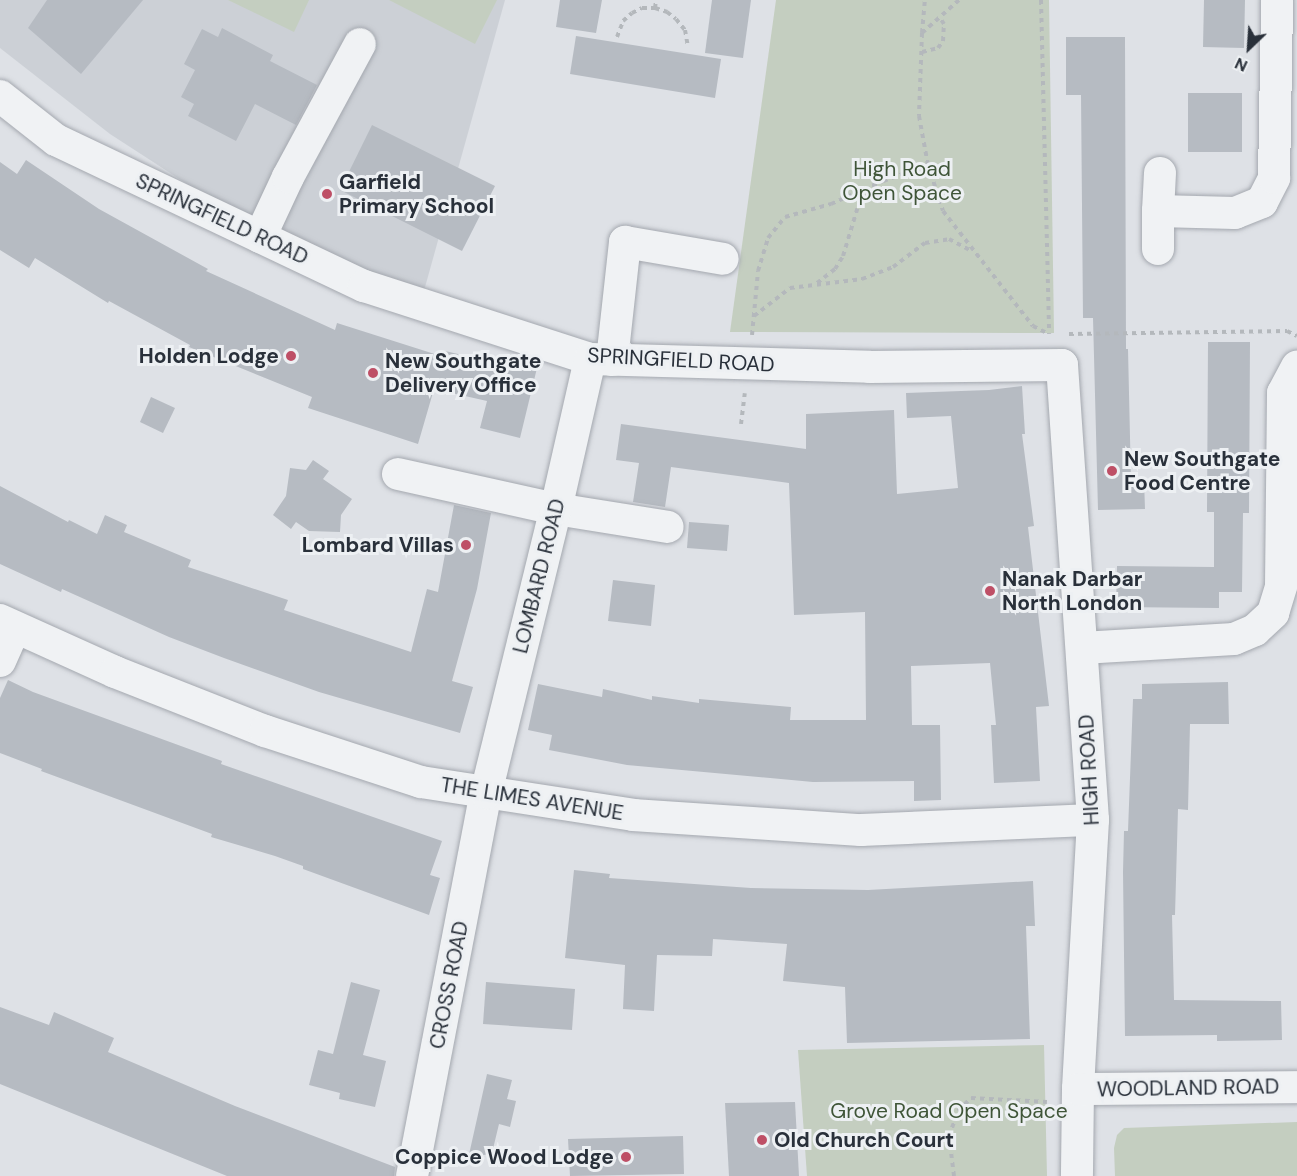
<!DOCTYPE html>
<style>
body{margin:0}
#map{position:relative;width:1297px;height:1176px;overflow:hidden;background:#dee1e6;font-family:"DM Sans",sans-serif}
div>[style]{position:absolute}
.built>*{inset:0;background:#ccd0d6}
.green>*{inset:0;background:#c4cec0}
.building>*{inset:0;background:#b6bbc2}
.path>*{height:4px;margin-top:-2px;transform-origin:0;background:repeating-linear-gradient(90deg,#b4b8bc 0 4.5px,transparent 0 9px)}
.roads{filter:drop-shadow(0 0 2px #a4a8af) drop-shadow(0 0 2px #a4a8af)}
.minor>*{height:32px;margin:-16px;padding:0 16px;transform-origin:16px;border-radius:16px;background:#f0f2f4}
.dots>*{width:16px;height:16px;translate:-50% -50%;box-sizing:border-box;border:3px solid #edf0f3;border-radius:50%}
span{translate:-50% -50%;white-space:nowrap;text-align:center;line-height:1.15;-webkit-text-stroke:6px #edf0f3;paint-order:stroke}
.park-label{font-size:21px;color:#3f5538}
.poi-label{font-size:21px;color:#29303a;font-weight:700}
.left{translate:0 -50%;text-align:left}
.right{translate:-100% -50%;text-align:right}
.street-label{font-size:21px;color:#29303a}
.north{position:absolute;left:1219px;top:18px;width:60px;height:60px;-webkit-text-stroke:4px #edf0f3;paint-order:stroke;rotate:205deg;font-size:16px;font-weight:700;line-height:24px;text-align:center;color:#29303a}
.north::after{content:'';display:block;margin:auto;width:21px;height:27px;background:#29303a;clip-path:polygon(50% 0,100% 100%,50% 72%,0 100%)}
</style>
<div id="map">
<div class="built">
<div style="clip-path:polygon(0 0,505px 0,422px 298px,295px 254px,110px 134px,0 48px)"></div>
</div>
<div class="green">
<div style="clip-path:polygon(228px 0,309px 0,294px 32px)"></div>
<div style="clip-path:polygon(389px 0,497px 0,475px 44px)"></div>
<div style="clip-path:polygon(776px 0,1049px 0,1054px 333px,730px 332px)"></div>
<div style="clip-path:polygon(1044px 1045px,1047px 1176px,807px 1176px,798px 1050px)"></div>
<div style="clip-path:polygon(1297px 1122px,1297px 1176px,1115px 1176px,1114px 1148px,1117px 1135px,1124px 1128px)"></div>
</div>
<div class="building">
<div style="clip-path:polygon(47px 0,143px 0,81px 74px,28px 28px)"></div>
<div style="clip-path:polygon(560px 0,602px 0,596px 33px,556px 27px)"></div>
<div style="clip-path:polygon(712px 0,751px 0,743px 58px,705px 53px)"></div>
<div style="clip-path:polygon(1204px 0,1245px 0,1244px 48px,1203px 47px)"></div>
<div style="clip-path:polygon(222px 28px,273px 55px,270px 61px,317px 85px,296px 125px,255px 104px,236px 141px,188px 116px,194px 104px,181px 97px,195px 70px,184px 64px,202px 29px,218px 37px)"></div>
<div style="clip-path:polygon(576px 36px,721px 59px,715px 98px,570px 74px)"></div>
<div style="clip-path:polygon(1066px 37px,1125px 37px,1126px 349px,1128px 349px,1131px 481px,1144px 480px,1145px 509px,1098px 510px,1093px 318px,1083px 318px,1081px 95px,1066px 95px)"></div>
<div style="clip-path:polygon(1188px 93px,1242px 93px,1242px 152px,1188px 152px)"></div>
<div style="clip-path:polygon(372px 125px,495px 186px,462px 251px,340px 190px)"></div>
<div style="clip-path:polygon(26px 160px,99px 209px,208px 269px,206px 271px,335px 330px,337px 323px,444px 357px,445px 351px,497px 363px,498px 359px,537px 368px,520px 438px,480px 428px,487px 401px,434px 389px,418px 444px,308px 408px,312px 397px,189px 347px,190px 345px,109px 301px,108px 303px,35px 258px,29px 268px,0 250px,0 162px,17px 174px)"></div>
<div style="clip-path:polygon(1208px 342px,1250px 342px,1249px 513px,1243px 513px,1242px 592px,1219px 592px,1219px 608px,1116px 607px,1117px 566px,1214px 567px,1214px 512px,1207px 512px)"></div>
<div style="clip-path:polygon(1022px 386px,1025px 434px,1022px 434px,1034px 526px,1028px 527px,1049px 706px,1036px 707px,1040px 781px,994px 783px,991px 725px,996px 725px,990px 663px,911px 666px,912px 725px,940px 725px,941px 800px,914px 801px,914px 781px,813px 782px,627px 765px,549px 750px,552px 735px,528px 730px,538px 684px,602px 697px,603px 689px,652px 700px,652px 696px,699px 703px,699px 699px,791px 707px,790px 720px,866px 720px,865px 612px,794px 615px,789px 483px,671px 467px,665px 507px,633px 502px,639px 463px,616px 460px,621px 424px,806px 449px,806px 414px,894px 410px,897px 494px,958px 488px,951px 416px,907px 418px,906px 393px,989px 390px)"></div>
<div style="clip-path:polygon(151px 397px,175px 408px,163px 433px,140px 422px)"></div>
<div style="clip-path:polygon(313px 460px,329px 471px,323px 479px,352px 499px,341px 515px,340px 532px,309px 531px,296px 522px,291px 529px,273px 515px,286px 496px,290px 468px,306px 470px)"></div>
<div style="clip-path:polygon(0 486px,68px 522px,69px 520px,97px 534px,105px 515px,127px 525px,124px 532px,191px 560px,188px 567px,288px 600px,284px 610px,411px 652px,427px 589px,438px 592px,454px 505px,491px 513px,477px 589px,452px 681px,473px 687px,460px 733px,319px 692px,224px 658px,169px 637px,62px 589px,61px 592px,0 564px)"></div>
<div style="clip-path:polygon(689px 522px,729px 525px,727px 551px,687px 548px)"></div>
<div style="clip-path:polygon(613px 580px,655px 585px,651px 626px,608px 621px)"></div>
<div style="clip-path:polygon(8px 680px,33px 692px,222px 761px,221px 764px,442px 841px,430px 875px,440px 878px,429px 915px,303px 869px,303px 866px,275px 856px,211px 837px,212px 834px,41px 771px,42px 769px,0 753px,0 698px)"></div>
<div style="clip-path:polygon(1228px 682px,1229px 724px,1190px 724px,1188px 810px,1178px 809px,1175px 915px,1172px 915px,1174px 1000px,1281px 1001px,1282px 1040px,1217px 1041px,1217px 1035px,1125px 1036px,1123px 872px,1124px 831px,1128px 831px,1133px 699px,1142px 699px,1142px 684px)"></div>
<div style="clip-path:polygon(574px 870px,610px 874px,609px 878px,751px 888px,868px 890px,1033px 881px,1035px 926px,1026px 926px,1030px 1039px,847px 1043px,845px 987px,783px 981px,787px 944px,713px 939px,712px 956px,657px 955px,654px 1011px,623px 1009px,625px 965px,565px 958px)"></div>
<div style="clip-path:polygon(351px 982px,380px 990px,363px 1055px,386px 1061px,375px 1107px,339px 1099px,340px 1093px,309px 1085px,318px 1050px,333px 1054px)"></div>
<div style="clip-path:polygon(486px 982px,575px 989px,572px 1030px,483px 1024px)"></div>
<div style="clip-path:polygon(0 1007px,49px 1025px,54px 1012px,114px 1038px,108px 1052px,235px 1106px,395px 1167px,394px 1176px,227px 1176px,0 1084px)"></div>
<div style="clip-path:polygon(487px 1074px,512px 1080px,507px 1099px,516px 1101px,510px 1127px,499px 1124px,492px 1153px,468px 1159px)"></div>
<div style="clip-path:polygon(795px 1102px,799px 1176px,729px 1176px,725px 1103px)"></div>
<div style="clip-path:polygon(683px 1136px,684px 1174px,570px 1176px,568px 1139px)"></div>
</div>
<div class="path">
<div style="left:959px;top:0;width:50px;rotate:138.3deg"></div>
<div style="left:922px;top:33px;width:83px;rotate:92.1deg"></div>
<div style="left:919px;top:116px;width:50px;rotate:79.6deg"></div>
<div style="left:928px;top:165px;width:48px;rotate:71.9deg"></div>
<div style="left:943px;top:211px;width:146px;rotate:52deg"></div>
<div style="left:1033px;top:326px;width:16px;rotate:27deg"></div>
<div style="left:1041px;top:0;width:334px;rotate:88.6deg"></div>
<div style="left:655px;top:8px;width:8px;rotate:-83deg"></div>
<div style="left:922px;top:33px;width:33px;rotate:-85deg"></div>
<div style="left:617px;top:37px;width:17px;rotate:-69deg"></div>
<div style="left:623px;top:21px;width:12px;rotate:-42deg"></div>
<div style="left:632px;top:13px;width:11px;rotate:-27deg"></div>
<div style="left:642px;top:8px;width:13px"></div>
<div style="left:655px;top:8px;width:13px;rotate:18deg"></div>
<div style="left:667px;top:12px;width:11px;rotate:38deg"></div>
<div style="left:676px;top:19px;width:14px;rotate:51deg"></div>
<div style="left:685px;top:30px;width:17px;rotate:80deg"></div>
<div style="left:922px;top:52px;width:16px;rotate:-14deg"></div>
<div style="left:938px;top:48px;width:9px;rotate:-54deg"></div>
<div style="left:943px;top:41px;width:17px;rotate:-87deg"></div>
<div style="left:944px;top:24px;width:7px;rotate:-124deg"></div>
<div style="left:817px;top:283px;width:23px;rotate:-38deg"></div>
<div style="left:835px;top:269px;width:15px;rotate:-58deg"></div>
<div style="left:843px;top:256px;width:66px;rotate:-73.2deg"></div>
<div style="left:754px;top:316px;width:46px;rotate:-37.9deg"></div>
<div style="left:790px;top:288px;width:73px;rotate:-7.1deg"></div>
<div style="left:862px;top:279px;width:33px;rotate:-21deg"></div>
<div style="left:893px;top:267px;width:40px;rotate:-37deg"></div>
<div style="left:925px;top:243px;width:24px;rotate:-9deg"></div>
<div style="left:949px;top:239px;width:26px;rotate:28deg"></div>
<div style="left:1069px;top:334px;width:218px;rotate:-0.8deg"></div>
<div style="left:1287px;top:331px;width:11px;rotate:27deg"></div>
<div style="left:752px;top:335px;width:64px;rotate:-84.6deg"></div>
<div style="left:758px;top:271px;width:34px;rotate:-73deg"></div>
<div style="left:768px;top:238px;width:27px;rotate:-51deg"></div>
<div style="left:785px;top:217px;width:48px;rotate:-15.8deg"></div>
<div style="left:831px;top:204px;width:57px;rotate:-23.9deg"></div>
<div style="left:883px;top:181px;width:48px;rotate:-19.6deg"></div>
<div style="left:741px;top:424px;width:31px;rotate:-83deg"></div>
<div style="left:954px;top:1176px;width:40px;rotate:-97.1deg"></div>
<div style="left:949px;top:1136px;width:27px;rotate:-70deg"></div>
<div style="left:958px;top:1111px;width:18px;rotate:-45deg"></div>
<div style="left:971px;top:1098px;width:76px;rotate:3deg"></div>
</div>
<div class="roads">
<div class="minor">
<div style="left:0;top:96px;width:71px;rotate:38.2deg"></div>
<div style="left:56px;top:140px;width:341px;rotate:25.4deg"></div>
<div style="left:364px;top:286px;width:237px;rotate:17.9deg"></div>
<div style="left:590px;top:359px;width:280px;rotate:1.6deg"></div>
<div style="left:870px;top:367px;width:192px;rotate:-0.6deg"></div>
<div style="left:1062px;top:365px;width:456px;rotate:86.1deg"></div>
<div style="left:1093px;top:820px;width:269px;rotate:93.2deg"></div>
<div style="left:1078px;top:1089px;width:87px;rotate:90.7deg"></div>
<div style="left:1160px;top:173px;width:38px;rotate:93deg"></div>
<div style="left:1158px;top:211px;width:77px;rotate:1.5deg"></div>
<div style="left:1235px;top:213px;width:29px;rotate:-22deg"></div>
<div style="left:1262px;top:202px;width:27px;rotate:-63deg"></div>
<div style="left:1274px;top:178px;width:178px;rotate:-89deg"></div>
<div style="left:260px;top:237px;width:66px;rotate:-65deg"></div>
<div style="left:288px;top:177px;width:151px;rotate:-61.6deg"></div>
<div style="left:1158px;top:249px;width:38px;rotate:-90deg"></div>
<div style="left:612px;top:360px;width:119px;rotate:-83.7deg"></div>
<div style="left:625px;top:242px;width:99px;rotate:9.8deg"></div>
<div style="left:398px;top:474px;width:162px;rotate:12.5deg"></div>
<div style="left:556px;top:509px;width:113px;rotate:9.1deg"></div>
<div style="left:0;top:620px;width:126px;rotate:24.3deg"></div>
<div style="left:115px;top:672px;width:161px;rotate:21.5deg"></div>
<div style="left:265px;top:731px;width:164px;rotate:18.1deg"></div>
<div style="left:421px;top:782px;width:215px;rotate:8.8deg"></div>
<div style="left:633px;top:815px;width:228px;rotate:3.8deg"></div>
<div style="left:861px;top:830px;width:232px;rotate:-2.5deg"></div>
<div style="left:1082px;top:648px;width:152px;rotate:-3.4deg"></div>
<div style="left:1234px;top:639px;width:23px;rotate:-23deg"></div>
<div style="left:1255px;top:630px;width:25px;rotate:-43deg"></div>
<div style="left:1273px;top:613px;width:28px;rotate:-73deg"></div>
<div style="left:1281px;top:586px;width:193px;rotate:-89.4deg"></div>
<div style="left:1283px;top:393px;width:30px;rotate:-62deg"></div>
<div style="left:0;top:661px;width:36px;rotate:-66deg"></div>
<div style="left:1078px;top:1089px;width:219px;rotate:-0.5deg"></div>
<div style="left:412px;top:1176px;width:390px;rotate:-79.1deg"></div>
<div style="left:486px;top:793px;width:292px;rotate:-76.2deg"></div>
<div style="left:556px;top:509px;width:154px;rotate:-77.2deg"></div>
</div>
</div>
<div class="dots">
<div style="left:327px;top:194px;background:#be4f66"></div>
<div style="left:291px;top:356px;background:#be4f66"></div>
<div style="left:373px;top:373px;background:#be4f66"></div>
<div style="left:1112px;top:471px;background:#be4f66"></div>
<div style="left:466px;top:545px;background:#be4f66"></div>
<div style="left:990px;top:591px;background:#be4f66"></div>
<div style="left:762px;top:1140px;background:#be4f66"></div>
<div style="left:626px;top:1157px;background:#be4f66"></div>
</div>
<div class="park-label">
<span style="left:902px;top:181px">High Road<br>Open Space</span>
<span style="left:949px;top:1111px">Grove Road Open Space</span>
</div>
<div class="poi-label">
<span class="left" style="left:339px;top:194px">Garfield<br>Primary School</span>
<span class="right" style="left:279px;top:356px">Holden Lodge</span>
<span class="left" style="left:385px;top:373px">New Southgate<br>Delivery Office</span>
<span class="left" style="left:1124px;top:471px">New Southgate<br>Food Centre</span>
<span class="right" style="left:454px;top:545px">Lombard Villas</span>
<span class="left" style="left:1002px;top:591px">Nanak Darbar<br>North London</span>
<span class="left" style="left:774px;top:1140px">Old Church Court</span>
<span class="right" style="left:614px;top:1157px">Coppice Wood Lodge</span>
</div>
<div class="street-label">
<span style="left:222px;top:219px;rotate:25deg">SPRINGFIELD ROAD</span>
<span style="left:681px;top:360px;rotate:3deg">SPRINGFIELD ROAD</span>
<span style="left:539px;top:576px;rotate:-76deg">LOMBARD ROAD</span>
<span style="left:1089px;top:770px;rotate:-93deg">HIGH ROAD</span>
<span style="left:532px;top:799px;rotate:9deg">THE LIMES AVENUE</span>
<span style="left:449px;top:985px;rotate:-79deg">CROSS ROAD</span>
<span style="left:1188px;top:1088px;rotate:-1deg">WOODLAND ROAD</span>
</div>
<div class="north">N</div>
</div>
